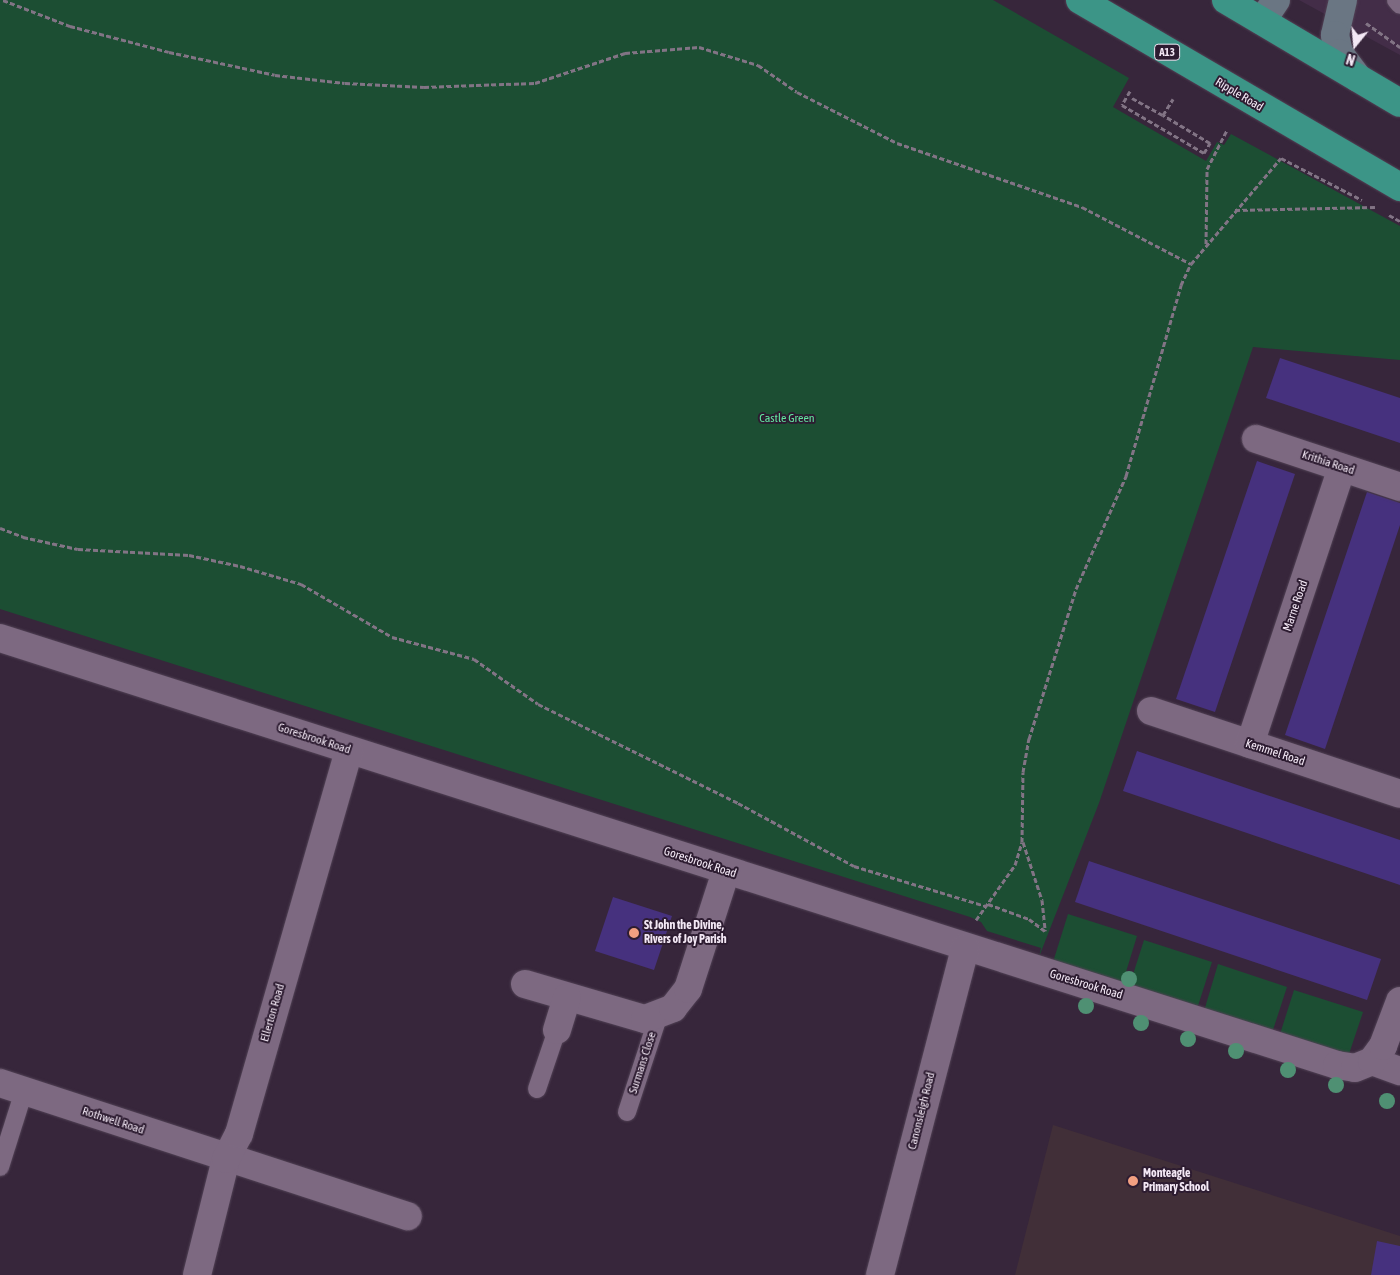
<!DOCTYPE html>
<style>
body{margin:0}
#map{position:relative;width:1400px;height:1275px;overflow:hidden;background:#37263b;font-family:"Asap Condensed",sans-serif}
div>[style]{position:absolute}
.built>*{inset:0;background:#432d48}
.education>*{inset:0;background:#412f38}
.green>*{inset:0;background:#1c4e33}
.building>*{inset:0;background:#46317e}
.path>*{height:3px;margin-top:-1.5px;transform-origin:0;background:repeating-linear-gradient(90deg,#827485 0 5px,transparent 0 7.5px)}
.roads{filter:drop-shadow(0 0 1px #514255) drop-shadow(0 0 1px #514255)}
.lane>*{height:18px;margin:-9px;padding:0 9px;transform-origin:9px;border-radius:9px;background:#7d6981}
.street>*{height:28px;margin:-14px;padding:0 14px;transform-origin:14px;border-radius:14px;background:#7d6981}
.secondary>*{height:28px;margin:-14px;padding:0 14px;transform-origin:14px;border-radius:14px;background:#6a7683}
.highway>*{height:28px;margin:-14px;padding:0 14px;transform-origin:14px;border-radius:14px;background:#3c9587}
.trees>*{width:16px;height:16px;margin:-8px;border-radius:50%;background:#4f9073}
.dots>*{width:14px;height:14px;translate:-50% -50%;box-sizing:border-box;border:2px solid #2d1c31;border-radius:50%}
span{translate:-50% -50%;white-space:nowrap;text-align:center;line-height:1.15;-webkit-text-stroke:4px #2d1c31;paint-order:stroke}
.shield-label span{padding:1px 4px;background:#2d1c31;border:1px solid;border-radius:4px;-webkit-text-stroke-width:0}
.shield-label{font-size:11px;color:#f3e8f5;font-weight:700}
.street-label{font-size:12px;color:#f3e8f5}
.park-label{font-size:12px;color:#63e7a1}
.poi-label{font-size:12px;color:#f3e8f5;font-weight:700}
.left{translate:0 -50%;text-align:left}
.north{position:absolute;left:1330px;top:20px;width:50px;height:50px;-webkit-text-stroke:4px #2d1c31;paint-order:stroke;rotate:197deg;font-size:14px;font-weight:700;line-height:20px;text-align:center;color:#f3e8f5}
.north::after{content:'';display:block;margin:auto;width:18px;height:22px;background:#f3e8f5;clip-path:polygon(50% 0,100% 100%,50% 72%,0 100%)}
</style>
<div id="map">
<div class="built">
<div style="clip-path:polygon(1299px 0,1400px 0,1400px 55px)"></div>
</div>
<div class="education">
<div style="clip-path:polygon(1053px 1125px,1400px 1236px,1400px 1275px,1015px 1275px)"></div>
</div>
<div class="green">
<div style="clip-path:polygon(0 0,993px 0,1129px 78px,1113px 107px,1206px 161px,1217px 142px,1224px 145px,1231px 134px,1400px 226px,1400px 360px,1253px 347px,1099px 803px,1039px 957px,1041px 948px,987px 931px,981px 922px,970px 917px,0 609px)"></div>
<div style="clip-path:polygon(1068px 914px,1137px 936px,1122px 985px,1053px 962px)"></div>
<div style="clip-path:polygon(1144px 940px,1212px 962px,1197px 1009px,1129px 987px)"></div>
<div style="clip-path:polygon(1218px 964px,1287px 987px,1272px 1033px,1204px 1011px)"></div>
<div style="clip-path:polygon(1294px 990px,1363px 1012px,1348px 1057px,1280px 1034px)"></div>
</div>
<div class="building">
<div style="clip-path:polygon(1280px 358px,1400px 398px,1400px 443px,1266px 398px)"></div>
<div style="clip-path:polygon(1257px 461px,1295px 474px,1215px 712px,1176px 699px)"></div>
<div style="clip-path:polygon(1367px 492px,1400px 503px,1400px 525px,1325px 749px,1285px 735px)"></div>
<div style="clip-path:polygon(1137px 751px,1400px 840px,1400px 885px,1123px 791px)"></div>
<div style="clip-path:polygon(1089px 861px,1381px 959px,1367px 1000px,1075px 902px)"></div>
<div style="clip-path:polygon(613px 897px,672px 916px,654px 970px,595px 951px)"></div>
<div style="clip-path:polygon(1377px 1241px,1400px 1246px,1400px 1275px,1371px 1275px)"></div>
</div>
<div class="path">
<div style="left:3px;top:0;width:72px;rotate:21.2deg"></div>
<div style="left:70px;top:26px;width:102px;rotate:14.7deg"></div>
<div style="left:169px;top:52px;width:108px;rotate:12.2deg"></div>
<div style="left:275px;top:75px;width:70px;rotate:6.5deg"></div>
<div style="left:345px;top:83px;width:79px;rotate:2.9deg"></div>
<div style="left:424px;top:87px;width:111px;rotate:-2.1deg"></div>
<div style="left:535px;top:83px;width:95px;rotate:-18.4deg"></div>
<div style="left:625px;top:53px;width:74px;rotate:-4.6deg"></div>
<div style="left:699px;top:47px;width:62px;rotate:17deg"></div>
<div style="left:758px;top:65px;width:47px;rotate:34.7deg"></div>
<div style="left:797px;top:92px;width:112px;rotate:27deg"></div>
<div style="left:897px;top:143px;width:196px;rotate:19.1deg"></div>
<div style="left:1082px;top:207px;width:123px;rotate:27.6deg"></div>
<div style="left:1366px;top:23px;width:42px;rotate:35.2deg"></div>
<div style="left:1130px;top:91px;width:16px;rotate:120deg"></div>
<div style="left:1122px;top:105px;width:95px;rotate:30.3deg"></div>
<div style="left:1204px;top:153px;width:12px;rotate:-59deg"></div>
<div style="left:1210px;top:143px;width:55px;rotate:-149.2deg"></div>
<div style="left:1163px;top:115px;width:19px;rotate:-58deg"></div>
<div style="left:1132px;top:98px;width:35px;rotate:29deg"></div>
<div style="left:1235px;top:210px;width:140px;rotate:-1.2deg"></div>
<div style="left:1389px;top:215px;width:13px;rotate:29deg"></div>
<div style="left:1206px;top:244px;width:75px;rotate:-89.2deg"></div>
<div style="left:1207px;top:169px;width:44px;rotate:-62.9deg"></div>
<div style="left:0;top:528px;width:25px;rotate:21deg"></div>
<div style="left:23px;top:537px;width:56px;rotate:12.3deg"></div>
<div style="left:78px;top:549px;width:111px;rotate:3.1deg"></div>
<div style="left:189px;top:555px;width:52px;rotate:12.2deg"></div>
<div style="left:240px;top:566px;width:64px;rotate:16.4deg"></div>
<div style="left:301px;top:584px;width:105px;rotate:30.2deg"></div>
<div style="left:392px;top:637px;width:85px;rotate:15deg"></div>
<div style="left:474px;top:659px;width:78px;rotate:35.1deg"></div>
<div style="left:538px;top:704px;width:223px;rotate:26.3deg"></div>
<div style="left:738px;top:803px;width:132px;rotate:28.5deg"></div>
<div style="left:854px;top:866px;width:138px;rotate:16.9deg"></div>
<div style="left:1023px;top:842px;width:61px;rotate:71.9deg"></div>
<div style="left:1042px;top:900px;width:31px;rotate:84deg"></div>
<div style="left:988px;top:904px;width:44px;rotate:20.1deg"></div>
<div style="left:1029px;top:919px;width:20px;rotate:37deg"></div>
<div style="left:976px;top:920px;width:67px;rotate:-54.7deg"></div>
<div style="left:1015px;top:865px;width:24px;rotate:-73deg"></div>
<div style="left:1022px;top:842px;width:70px;rotate:-89.2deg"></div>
<div style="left:1023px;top:772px;width:34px;rotate:-80deg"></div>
<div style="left:1029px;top:739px;width:157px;rotate:-72.6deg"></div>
<div style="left:1076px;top:589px;width:124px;rotate:-66.1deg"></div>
<div style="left:1126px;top:476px;width:199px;rotate:-73.9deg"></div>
<div style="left:1181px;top:285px;width:23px;rotate:-65deg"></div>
<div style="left:1191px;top:264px;width:139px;rotate:-49.7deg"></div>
<div style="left:1281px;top:158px;width:91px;rotate:27.4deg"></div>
</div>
<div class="roads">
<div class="lane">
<div style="left:1396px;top:0;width:6px;rotate:51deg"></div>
<div style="left:537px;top:1089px;width:62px;rotate:-71.3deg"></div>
<div style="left:627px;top:1112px;width:103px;rotate:-71.9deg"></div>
<div style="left:0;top:1167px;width:80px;rotate:-72.5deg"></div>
</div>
<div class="street">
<div style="left:1256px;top:439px;width:152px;rotate:18.4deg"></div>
<div style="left:0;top:638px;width:1404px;rotate:17.71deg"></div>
<div style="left:1337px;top:1065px;width:18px;rotate:9deg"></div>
<div style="left:1355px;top:1068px;width:18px;rotate:-22deg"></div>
<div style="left:1372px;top:1061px;width:30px;rotate:20deg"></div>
<div style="left:1151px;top:711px;width:262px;rotate:18.4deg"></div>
<div style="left:1250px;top:744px;width:291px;rotate:-71.6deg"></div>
<div style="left:525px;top:984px;width:125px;rotate:16.3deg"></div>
<div style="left:645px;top:1019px;width:30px;rotate:-21deg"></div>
<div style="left:673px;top:1008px;width:24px;rotate:-52deg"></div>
<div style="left:688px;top:989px;width:124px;rotate:-72.1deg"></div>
<div style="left:557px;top:1030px;width:34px;rotate:-73deg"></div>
<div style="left:1372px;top:1061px;width:19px;rotate:-54deg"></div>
<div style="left:1383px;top:1046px;width:48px;rotate:-69.3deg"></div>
<div style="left:0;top:1083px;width:429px;rotate:18.1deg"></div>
<div style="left:197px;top:1275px;width:120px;rotate:-76deg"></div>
<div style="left:226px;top:1159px;width:28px;rotate:-63deg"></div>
<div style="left:239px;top:1134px;width:399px;rotate:-74deg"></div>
<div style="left:880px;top:1275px;width:338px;rotate:-75.4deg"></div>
</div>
<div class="secondary">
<div style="left:1343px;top:0;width:36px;rotate:103deg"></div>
<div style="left:1335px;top:35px;width:18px;rotate:77deg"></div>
<div style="left:1339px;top:53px;width:31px;rotate:53deg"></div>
<div style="left:1262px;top:21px;width:25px;rotate:-56deg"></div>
</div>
<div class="highway">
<div style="left:1080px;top:0;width:371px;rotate:30.3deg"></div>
<div style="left:1226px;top:0;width:202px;rotate:30.6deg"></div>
</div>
</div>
<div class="trees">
<div style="left:1129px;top:979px"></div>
<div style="left:1086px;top:1006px"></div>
<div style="left:1141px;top:1023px"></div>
<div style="left:1188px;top:1039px"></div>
<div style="left:1236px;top:1051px"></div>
<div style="left:1288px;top:1070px"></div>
<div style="left:1336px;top:1085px"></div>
<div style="left:1387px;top:1101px"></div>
</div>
<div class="dots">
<div style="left:634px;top:933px;background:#f2a081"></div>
<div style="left:1133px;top:1181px;background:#f2a081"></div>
</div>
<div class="shield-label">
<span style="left:1167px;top:52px">A13</span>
</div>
<div class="street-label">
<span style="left:1239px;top:95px;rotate:31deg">Ripple Road</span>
<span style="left:1328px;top:463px;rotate:18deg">Krithia Road</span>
<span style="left:1296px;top:606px;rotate:-71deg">Marne Road</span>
<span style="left:314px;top:739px;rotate:18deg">Goresbrook Road</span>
<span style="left:1275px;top:753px;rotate:18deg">Kemmel Road</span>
<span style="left:700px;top:863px;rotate:18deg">Goresbrook Road</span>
<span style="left:1086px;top:985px;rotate:17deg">Goresbrook Road</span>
<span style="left:273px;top:1013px;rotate:-74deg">Ellerton Road</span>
<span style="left:643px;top:1063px;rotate:-72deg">Surmans Close</span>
<span style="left:922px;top:1111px;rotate:-76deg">Canonsleigh Road</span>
<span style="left:113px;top:1121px;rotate:18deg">Rothwell Road</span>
</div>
<div class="park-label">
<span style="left:787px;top:419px">Castle Green</span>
</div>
<div class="poi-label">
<span class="left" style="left:644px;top:933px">St John the Divine,<br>Rivers of Joy Parish</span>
<span class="left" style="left:1143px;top:1181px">Monteagle<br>Primary School</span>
</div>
<div class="north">N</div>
</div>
